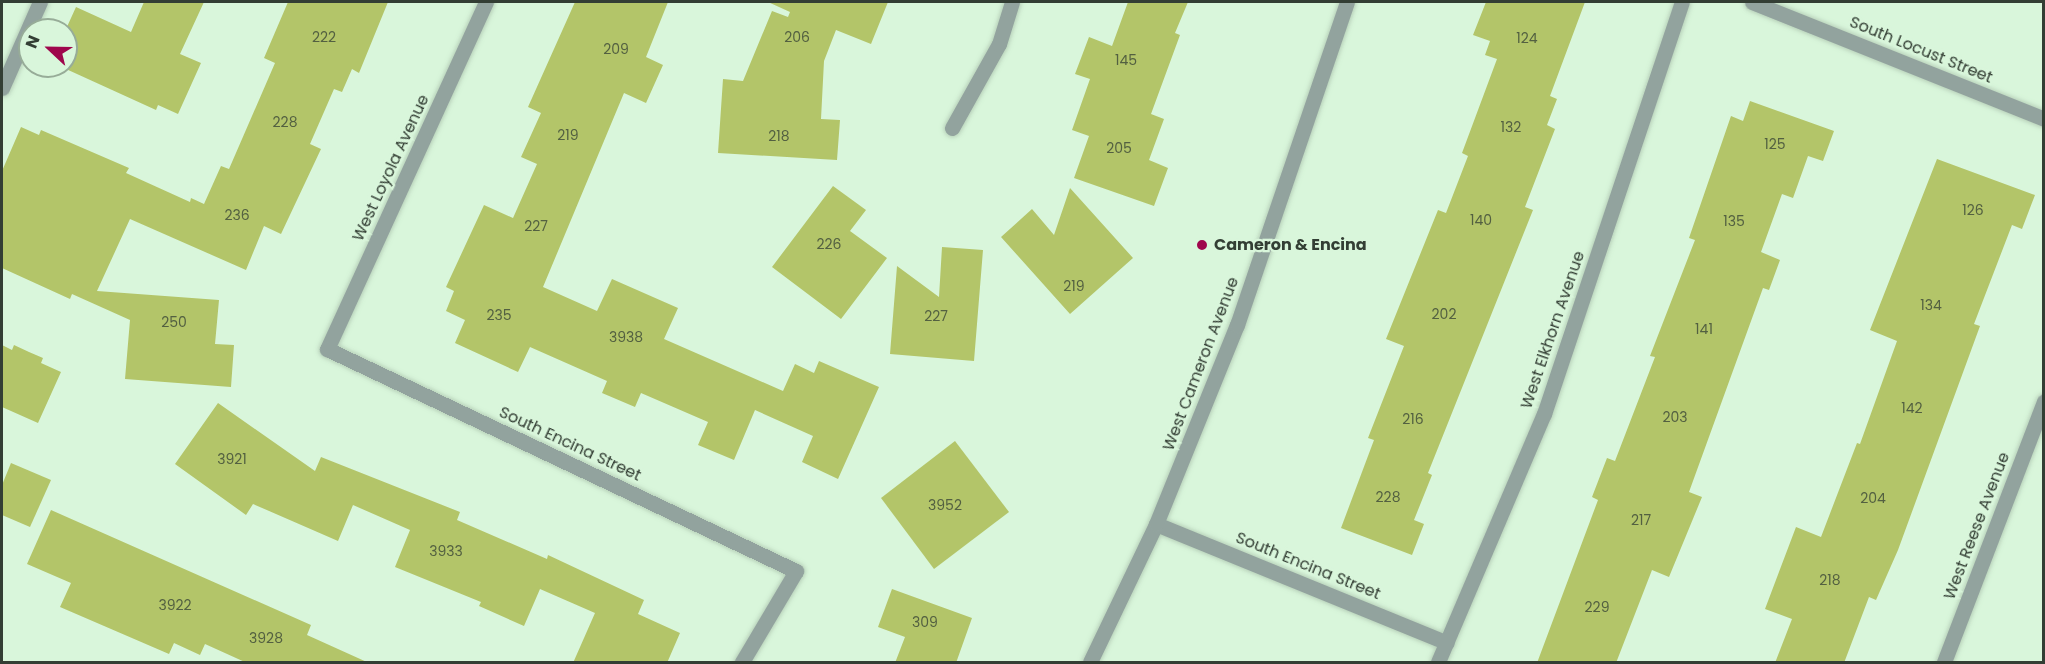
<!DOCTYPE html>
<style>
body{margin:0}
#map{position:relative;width:2045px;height:664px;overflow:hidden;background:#d9f6db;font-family:Poppins,sans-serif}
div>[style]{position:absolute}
.building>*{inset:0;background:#b3c569}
.roads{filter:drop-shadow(0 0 2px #b8d1ba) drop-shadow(0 0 2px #b8d1ba)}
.minor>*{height:15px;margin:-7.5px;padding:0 7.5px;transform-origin:7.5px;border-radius:7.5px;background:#92a39e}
.dots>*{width:16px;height:16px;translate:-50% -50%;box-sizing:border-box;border:3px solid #d9f6db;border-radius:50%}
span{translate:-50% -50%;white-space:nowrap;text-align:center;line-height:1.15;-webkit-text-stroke:4.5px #d9f6db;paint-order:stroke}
.number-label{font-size:14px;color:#536041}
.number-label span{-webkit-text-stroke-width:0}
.street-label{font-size:16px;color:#333e34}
.poi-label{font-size:16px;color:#333e34;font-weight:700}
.left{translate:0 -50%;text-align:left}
.frame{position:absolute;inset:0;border:3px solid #333e34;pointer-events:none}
.north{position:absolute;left:18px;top:18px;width:60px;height:60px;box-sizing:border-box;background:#d9f6db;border:2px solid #97ac98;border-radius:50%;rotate:292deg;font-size:16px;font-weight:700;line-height:24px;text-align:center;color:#333e34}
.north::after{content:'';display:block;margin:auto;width:21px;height:27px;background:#9f064c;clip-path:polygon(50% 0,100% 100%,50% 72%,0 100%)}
</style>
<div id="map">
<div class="building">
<div style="clip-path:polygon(144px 2px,204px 2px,180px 54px,201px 63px,178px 114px,158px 105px,156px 110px,66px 69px,66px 29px,76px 7px,131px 32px)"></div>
<div style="clip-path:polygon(288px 2px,388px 2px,359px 73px,352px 69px,342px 92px,334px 89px,310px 144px,321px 149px,281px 234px,264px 226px,246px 270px,130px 219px,97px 291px,219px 300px,215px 344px,234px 345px,231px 387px,125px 379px,130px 320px,72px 294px,70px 299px,2px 268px,2px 171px,21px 127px,39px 135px,41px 130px,129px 168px,126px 173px,190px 202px,191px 198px,204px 204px,221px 166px,229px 169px,275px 63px,264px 58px)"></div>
<div style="clip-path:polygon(575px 2px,668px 2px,646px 57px,663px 65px,646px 103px,624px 93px,543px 287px,597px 311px,612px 279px,678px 308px,664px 339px,783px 391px,795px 364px,814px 373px,819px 361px,879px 387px,838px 479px,802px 462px,813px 436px,755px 410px,734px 460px,698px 445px,708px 422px,641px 393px,635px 407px,602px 393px,607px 381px,530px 347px,518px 372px,455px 343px,465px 320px,446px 311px,454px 291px,446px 287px,484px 205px,513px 218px,537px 164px,521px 157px,541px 113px,528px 107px)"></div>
<div style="clip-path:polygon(768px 2px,888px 2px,871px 44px,836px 30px,824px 61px,821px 119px,840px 120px,837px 160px,718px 153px,723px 79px,743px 81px,772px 11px,788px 17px,790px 12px)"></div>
<div style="clip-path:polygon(1128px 2px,1188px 2px,1175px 33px,1180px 35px,1151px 114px,1164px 119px,1149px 160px,1168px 168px,1154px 206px,1074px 178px,1089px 136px,1072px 130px,1090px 79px,1075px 74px,1089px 37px,1112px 46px)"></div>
<div style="clip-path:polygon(1486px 2px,1585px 2px,1550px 96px,1557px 99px,1547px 125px,1555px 129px,1525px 207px,1533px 210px,1428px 473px,1432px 475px,1414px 520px,1424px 524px,1412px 555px,1341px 528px,1374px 440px,1368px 438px,1404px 346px,1386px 339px,1438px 210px,1446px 213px,1468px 156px,1462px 153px,1497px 59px,1485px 55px,1490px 41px,1473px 35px)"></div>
<div style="clip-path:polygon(1750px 101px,1834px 131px,1823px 161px,1808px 156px,1793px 198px,1782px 194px,1761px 252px,1780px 260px,1769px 290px,1763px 288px,1689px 492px,1702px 497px,1669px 577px,1652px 570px,1616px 663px,1537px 663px,1598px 500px,1592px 497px,1607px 458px,1615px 461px,1655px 357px,1650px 356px,1695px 240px,1689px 238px,1731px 116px,1743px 121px)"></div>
<div style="clip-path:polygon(1937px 159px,2035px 195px,2022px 229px,2012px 225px,1974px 324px,1980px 326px,1898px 550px,1876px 600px,1869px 597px,1844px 663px,1775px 663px,1792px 619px,1765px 609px,1796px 527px,1821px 537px,1857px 443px,1860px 444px,1897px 341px,1870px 330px)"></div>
<div style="clip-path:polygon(833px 186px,866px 210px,850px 231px,887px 258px,841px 319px,772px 267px)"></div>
<div style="clip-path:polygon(1070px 188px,1133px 258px,1070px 314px,1001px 237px,1032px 209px,1054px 235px)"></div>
<div style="clip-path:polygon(942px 247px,983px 250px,974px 361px,890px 354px,897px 266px,939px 297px)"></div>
<div style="clip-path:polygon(2px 345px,12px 350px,14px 345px,29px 352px,43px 358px,41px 363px,61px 372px,38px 423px,2px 407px)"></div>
<div style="clip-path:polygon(218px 403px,315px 471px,321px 457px,460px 512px,457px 520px,547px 559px,548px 555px,644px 600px,638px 614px,680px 633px,667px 663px,573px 663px,595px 613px,540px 589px,524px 626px,479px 606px,481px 602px,395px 567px,410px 530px,353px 505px,338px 541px,253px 504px,246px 515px,175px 464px)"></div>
<div style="clip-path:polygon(955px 441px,1009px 512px,934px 569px,881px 498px)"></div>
<div style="clip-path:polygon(11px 463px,51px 480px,30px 527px,2px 515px,2px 485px)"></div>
<div style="clip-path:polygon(51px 510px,311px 625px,307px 635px,369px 663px,247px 663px,205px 644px,200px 655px,174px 643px,169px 654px,60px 607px,71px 583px,27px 564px)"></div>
<div style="clip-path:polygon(892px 589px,972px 618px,956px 663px,895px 663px,905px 637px,878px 627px)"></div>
</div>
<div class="roads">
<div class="minor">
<div style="left:486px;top:2px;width:382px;rotate:114.6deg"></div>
<div style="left:327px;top:349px;width:519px;rotate:25.33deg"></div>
<div style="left:796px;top:571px;width:106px;rotate:120.7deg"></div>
<div style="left:1752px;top:2px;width:315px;rotate:21.8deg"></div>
<div style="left:2px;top:88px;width:94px;rotate:-66.2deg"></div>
<div style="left:952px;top:128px;width:96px;rotate:-60.8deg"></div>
<div style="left:999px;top:44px;width:44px;rotate:-72.8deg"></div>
<div style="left:1156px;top:524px;width:314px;rotate:22.2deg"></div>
<div style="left:1090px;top:662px;width:153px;rotate:-64.4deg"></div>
<div style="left:1156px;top:524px;width:215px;rotate:-67.9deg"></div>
<div style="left:1237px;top:325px;width:341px;rotate:-71.2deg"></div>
<div style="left:1438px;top:662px;width:270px;rotate:-66.9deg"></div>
<div style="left:1544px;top:414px;width:434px;rotate:-71.5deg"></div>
<div style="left:1944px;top:662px;width:279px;rotate:-69deg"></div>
</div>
</div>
<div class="dots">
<div style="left:1202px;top:245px;background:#9f064c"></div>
</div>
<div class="number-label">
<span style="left:324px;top:37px">222</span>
<span style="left:797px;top:37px">206</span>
<span style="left:1527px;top:38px">124</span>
<span style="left:616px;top:49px">209</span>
<span style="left:1126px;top:60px">145</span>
<span style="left:285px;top:122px">228</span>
<span style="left:1511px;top:127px">132</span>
<span style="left:568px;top:135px">219</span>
<span style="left:779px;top:136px">218</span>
<span style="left:1775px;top:144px">125</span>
<span style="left:1119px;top:148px">205</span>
<span style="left:1973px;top:210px">126</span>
<span style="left:237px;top:215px">236</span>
<span style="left:1481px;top:220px">140</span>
<span style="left:1734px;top:221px">135</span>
<span style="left:536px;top:226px">227</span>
<span style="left:829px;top:244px">226</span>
<span style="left:1074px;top:286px">219</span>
<span style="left:1931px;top:305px">134</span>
<span style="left:1444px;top:314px">202</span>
<span style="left:499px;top:315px">235</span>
<span style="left:936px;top:316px">227</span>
<span style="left:174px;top:322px">250</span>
<span style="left:1704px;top:329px">141</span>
<span style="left:626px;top:337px">3938</span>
<span style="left:1912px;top:408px">142</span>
<span style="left:1675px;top:417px">203</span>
<span style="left:1413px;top:419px">216</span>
<span style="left:232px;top:459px">3921</span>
<span style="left:1388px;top:497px">228</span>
<span style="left:1873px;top:498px">204</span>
<span style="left:945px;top:505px">3952</span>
<span style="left:1641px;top:520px">217</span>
<span style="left:446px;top:551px">3933</span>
<span style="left:1830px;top:580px">218</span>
<span style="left:175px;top:605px">3922</span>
<span style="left:1597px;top:607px">229</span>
<span style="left:925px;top:622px">309</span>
<span style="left:266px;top:638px">3928</span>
</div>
<div class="street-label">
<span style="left:1921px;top:50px;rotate:22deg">South Locust Street</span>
<span style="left:391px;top:168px;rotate:-65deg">West Loyola Avenue</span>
<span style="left:1553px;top:330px;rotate:-71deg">West Elkhorn Avenue</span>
<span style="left:1201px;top:364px;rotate:-69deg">West Cameron Avenue</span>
<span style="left:570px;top:444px;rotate:25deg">South Encina Street</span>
<span style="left:1977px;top:526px;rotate:-69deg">West Reese Avenue</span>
<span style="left:1308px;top:566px;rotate:22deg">South Encina Street</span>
</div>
<div class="poi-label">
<span class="left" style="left:1214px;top:245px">Cameron &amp; Encina</span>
</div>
<div class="frame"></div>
<div class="north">N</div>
</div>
